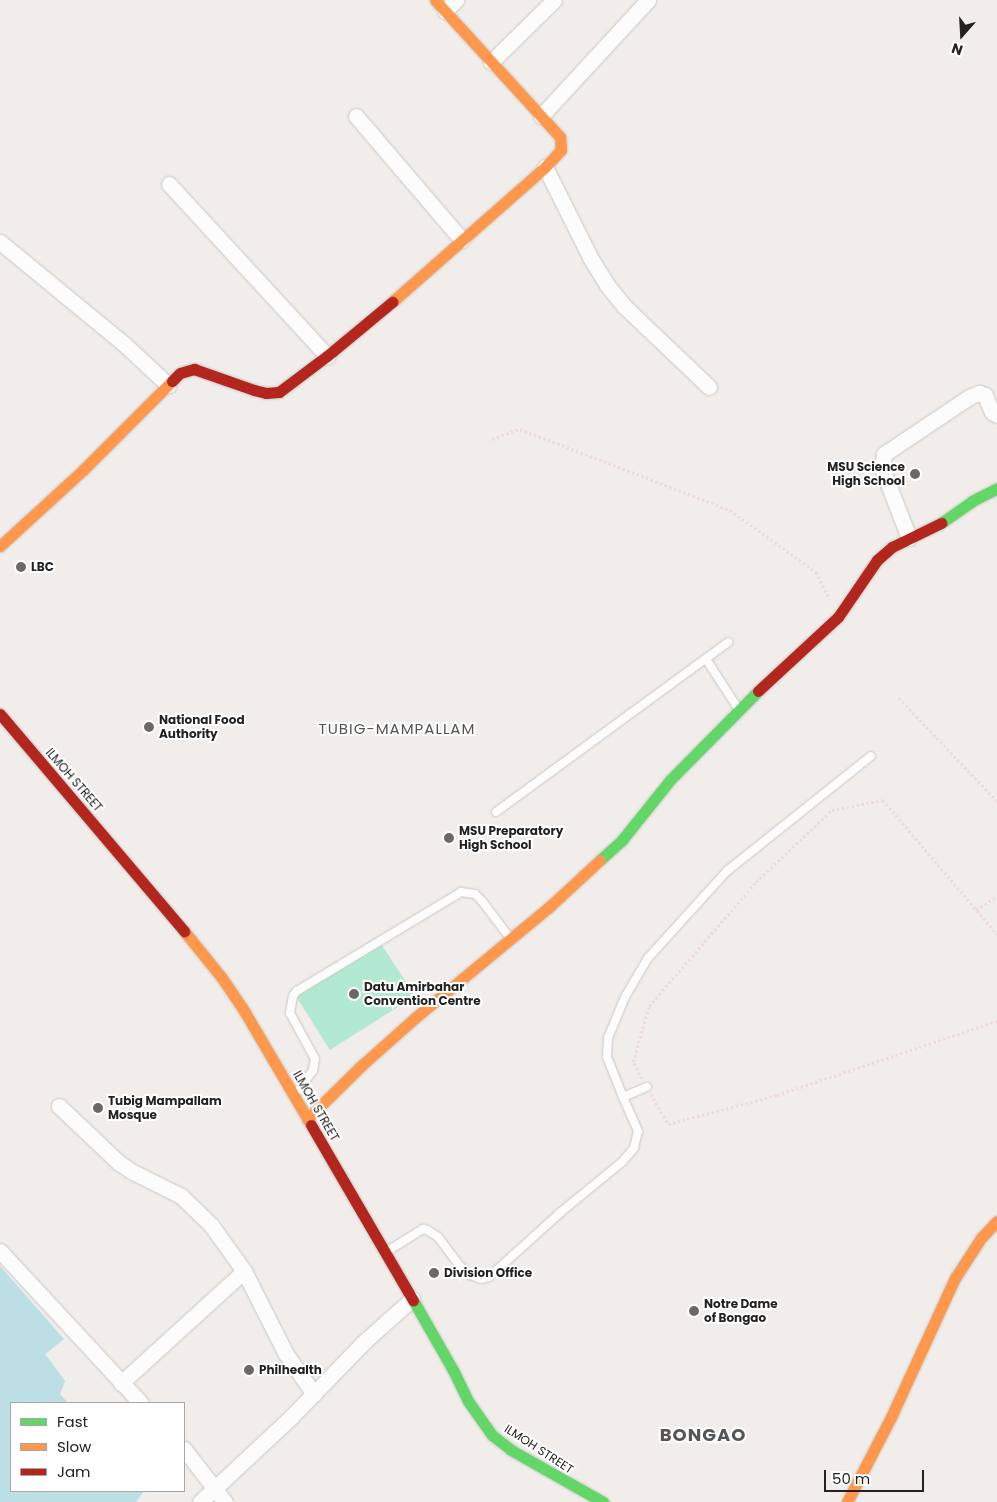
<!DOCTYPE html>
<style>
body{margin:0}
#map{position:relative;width:997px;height:1502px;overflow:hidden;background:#f0edea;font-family:Poppins,sans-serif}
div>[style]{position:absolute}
.pitch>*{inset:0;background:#b2ead1}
.water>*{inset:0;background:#bcdee5}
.path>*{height:2.5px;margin-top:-1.25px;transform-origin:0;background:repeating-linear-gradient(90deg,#eddcda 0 2.5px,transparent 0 5px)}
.roads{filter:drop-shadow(0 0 1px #c9c8c6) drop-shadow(0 0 1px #c9c8c6)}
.lane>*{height:8px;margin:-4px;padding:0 4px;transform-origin:4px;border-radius:4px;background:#fdfcfc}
.street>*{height:15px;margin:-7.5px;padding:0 7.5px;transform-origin:7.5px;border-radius:7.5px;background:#fdfcfc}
.fast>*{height:11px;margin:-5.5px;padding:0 5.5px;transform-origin:5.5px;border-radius:5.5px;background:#63d668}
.slow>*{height:11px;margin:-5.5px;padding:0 5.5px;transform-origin:5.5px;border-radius:5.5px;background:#ff974d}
.jam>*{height:11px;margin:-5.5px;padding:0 5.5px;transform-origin:5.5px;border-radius:5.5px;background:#b3261e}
.dots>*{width:14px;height:14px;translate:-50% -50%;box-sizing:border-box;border:2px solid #fff;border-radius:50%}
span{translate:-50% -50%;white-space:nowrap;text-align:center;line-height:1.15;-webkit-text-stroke:4px #fff;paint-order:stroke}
.poi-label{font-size:12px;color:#222;font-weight:700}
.right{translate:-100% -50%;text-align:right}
.left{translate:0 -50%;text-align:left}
.street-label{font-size:12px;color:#222}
.quarter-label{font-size:15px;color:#555;letter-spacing:1px}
.district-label{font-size:18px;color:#555;font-weight:700;letter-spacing:1px}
.legend{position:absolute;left:10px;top:1402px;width:175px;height:90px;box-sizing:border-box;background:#fff;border:1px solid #a7a7a7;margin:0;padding:6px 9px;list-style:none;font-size:15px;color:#222}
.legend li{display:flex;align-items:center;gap:10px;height:25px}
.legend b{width:25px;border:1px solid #a7a7a7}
.north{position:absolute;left:937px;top:10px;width:50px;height:50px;-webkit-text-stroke:4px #fff;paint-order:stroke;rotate:199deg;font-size:14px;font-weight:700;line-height:20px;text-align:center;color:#222}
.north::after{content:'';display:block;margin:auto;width:18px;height:22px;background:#222;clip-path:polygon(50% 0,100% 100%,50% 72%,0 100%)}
.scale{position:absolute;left:824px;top:1470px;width:100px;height:22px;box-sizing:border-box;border:2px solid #222;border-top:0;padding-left:6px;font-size:15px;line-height:18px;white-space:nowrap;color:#222;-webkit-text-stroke:4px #fff;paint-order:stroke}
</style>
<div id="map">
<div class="pitch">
<div style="clip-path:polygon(378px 939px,415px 996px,330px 1050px,294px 993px)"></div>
</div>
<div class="water">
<div style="clip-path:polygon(0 1266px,64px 1339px,45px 1354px,65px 1381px,60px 1394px,68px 1403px,11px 1403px,11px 1491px,144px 1491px,136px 1502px,0 1502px)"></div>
</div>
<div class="path">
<div style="left:492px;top:439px;width:30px;rotate:-20deg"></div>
<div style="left:520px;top:429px;width:225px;rotate:21.1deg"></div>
<div style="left:730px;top:510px;width:106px;rotate:35.8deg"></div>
<div style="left:816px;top:572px;width:31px;rotate:63deg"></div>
<div style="left:899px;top:698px;width:142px;rotate:46.4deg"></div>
<div style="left:976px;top:910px;width:25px;rotate:-34deg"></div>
<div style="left:642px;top:1079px;width:19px;rotate:-118deg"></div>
<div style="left:633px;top:1062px;width:58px;rotate:-74.1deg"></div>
<div style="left:649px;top:1006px;width:164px;rotate:-49.2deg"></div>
<div style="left:756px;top:882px;width:105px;rotate:-43.5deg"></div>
<div style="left:832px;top:810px;width:52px;rotate:-11.1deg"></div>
<div style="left:883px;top:800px;width:176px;rotate:49.6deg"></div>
<div style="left:651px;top:1094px;width:34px;rotate:60deg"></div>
<div style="left:668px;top:1124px;width:113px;rotate:-14.9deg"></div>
<div style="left:777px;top:1095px;width:232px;rotate:-18.6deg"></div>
</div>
<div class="roads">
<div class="lane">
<div style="left:706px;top:659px;width:57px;rotate:57.1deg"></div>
<div style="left:496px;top:812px;width:288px;rotate:-36.2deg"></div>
<div style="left:295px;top:1095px;width:31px;rotate:-54deg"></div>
<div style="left:313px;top:1070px;width:11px;rotate:-80deg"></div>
<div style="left:315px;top:1059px;width:52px;rotate:-118.5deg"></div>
<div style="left:290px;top:1013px;width:17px;rotate:-80deg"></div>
<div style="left:293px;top:996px;width:6px;rotate:-51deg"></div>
<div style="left:297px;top:991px;width:192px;rotate:-31.1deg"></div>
<div style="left:461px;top:892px;width:14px;rotate:8deg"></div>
<div style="left:475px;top:894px;width:10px;rotate:45deg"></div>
<div style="left:482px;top:901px;width:46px;rotate:52.9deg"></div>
<div style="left:623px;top:1097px;width:43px;rotate:-111.8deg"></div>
<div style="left:607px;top:1057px;width:19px;rotate:-87deg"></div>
<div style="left:608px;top:1038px;width:44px;rotate:-67.5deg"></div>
<div style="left:625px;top:997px;width:45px;rotate:-59.5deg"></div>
<div style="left:648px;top:958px;width:118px;rotate:-47.8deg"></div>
<div style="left:727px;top:871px;width:184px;rotate:-38.6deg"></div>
<div style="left:386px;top:1252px;width:44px;rotate:-31.9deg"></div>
<div style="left:423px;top:1229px;width:4px;rotate:14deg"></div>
<div style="left:427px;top:1230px;width:13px;rotate:32deg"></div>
<div style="left:438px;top:1237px;width:35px;rotate:53deg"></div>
<div style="left:459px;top:1265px;width:15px;rotate:42deg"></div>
<div style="left:470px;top:1275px;width:12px;rotate:20deg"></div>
<div style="left:481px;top:1279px;width:8px;rotate:-14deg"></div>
<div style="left:489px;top:1277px;width:97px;rotate:-42.1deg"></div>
<div style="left:561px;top:1212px;width:79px;rotate:-39.3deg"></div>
<div style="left:622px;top:1162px;width:18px;rotate:-49deg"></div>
<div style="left:634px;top:1148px;width:17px;rotate:-77deg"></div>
<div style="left:638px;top:1131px;width:37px;rotate:-114deg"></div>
<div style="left:623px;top:1097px;width:26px;rotate:-23deg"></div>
</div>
<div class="street">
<div style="left:445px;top:11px;width:16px;rotate:-45deg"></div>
<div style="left:491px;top:62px;width:88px;rotate:-44.5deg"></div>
<div style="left:356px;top:116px;width:163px;rotate:49.5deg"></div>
<div style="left:541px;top:116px;width:158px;rotate:-47.3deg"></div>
<div style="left:545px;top:167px;width:103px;rotate:63.4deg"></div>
<div style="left:591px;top:259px;width:31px;rotate:58deg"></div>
<div style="left:607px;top:285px;width:28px;rotate:51deg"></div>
<div style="left:625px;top:307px;width:116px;rotate:43.6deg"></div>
<div style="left:169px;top:184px;width:234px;rotate:47.4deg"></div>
<div style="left:0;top:242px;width:159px;rotate:39.4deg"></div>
<div style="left:123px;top:343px;width:62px;rotate:43deg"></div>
<div style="left:909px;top:538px;width:75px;rotate:-111.1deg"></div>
<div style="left:882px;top:468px;width:14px;rotate:-82deg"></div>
<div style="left:884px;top:454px;width:102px;rotate:-33.8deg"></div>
<div style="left:969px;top:397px;width:11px;rotate:-22deg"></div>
<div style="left:979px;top:393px;width:6px;rotate:18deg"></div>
<div style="left:985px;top:395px;width:18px;rotate:68deg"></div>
<div style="left:992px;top:412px;width:6px;rotate:31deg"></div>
<div style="left:59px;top:1106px;width:81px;rotate:43.5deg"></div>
<div style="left:118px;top:1162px;width:16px;rotate:35deg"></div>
<div style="left:131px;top:1171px;width:56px;rotate:26.6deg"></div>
<div style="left:181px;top:1196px;width:42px;rotate:44deg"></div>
<div style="left:211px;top:1225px;width:57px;rotate:54.3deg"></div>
<div style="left:244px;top:1271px;width:93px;rotate:63.2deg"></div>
<div style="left:286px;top:1354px;width:49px;rotate:55deg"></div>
<div style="left:0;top:1251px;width:207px;rotate:47.2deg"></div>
<div style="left:121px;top:1383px;width:166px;rotate:-42.3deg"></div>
<div style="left:184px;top:1449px;width:67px;rotate:52.3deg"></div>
<div style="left:200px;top:1502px;width:125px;rotate:-43deg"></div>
<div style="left:291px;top:1417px;width:107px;rotate:-45.8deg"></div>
<div style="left:366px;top:1340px;width:62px;rotate:-41.7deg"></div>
</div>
<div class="fast">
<div style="left:941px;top:523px;width:38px;rotate:-35deg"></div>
<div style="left:972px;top:501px;width:28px;rotate:-27deg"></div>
<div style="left:600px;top:860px;width:30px;rotate:-42deg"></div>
<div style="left:622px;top:840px;width:77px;rotate:-51.3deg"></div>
<div style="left:670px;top:780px;width:125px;rotate:-45.3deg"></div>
<div style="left:413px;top:1300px;width:81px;rotate:60.3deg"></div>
<div style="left:453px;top:1370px;width:34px;rotate:64deg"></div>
<div style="left:468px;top:1401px;width:42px;rotate:54.8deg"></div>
<div style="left:492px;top:1435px;width:24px;rotate:38deg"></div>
<div style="left:511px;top:1450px;width:106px;rotate:29.5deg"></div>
</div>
<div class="slow">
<div style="left:392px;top:302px;width:204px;rotate:-41.4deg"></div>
<div style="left:545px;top:167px;width:23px;rotate:-47deg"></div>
<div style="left:561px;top:150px;width:13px;rotate:-94deg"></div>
<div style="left:560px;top:137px;width:185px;rotate:-132.4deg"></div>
<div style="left:0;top:546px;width:113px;rotate:-42.5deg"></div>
<div style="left:83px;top:470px;width:126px;rotate:-45deg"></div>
<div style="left:184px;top:931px;width:60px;rotate:51deg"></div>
<div style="left:222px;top:978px;width:37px;rotate:56deg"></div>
<div style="left:243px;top:1009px;width:134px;rotate:59.6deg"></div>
<div style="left:307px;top:1119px;width:77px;rotate:-44.5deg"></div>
<div style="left:362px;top:1065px;width:72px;rotate:-41.6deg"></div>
<div style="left:416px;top:1017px;width:173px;rotate:-39.6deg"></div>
<div style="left:549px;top:907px;width:69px;rotate:-42.7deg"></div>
<div style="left:847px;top:1502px;width:96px;rotate:-62.6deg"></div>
<div style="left:891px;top:1417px;width:153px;rotate:-65.3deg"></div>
<div style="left:955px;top:1278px;width:48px;rotate:-57deg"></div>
<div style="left:981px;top:1238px;width:23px;rotate:-47deg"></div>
</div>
<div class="jam">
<div style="left:172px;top:381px;width:11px;rotate:-45deg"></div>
<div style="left:180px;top:373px;width:15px;rotate:-16deg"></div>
<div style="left:194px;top:369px;width:64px;rotate:19.3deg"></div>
<div style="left:254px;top:390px;width:12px;rotate:14deg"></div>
<div style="left:266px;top:393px;width:13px;rotate:-4deg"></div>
<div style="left:279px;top:392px;width:60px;rotate:-36.9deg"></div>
<div style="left:327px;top:356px;width:85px;rotate:-39.7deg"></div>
<div style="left:758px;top:691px;width:109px;rotate:-42.8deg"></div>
<div style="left:838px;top:617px;width:69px;rotate:-55.6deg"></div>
<div style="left:877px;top:560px;width:20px;rotate:-41deg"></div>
<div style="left:892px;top:547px;width:55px;rotate:-26.1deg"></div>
<div style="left:0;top:714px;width:285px;rotate:49.7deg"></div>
<div style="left:311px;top:1125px;width:203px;rotate:59.8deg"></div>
</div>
</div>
<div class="dots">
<div style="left:915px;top:474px;background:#6a6968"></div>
<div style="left:21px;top:567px;background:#6a6968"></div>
<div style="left:149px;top:727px;background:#6a6968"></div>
<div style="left:449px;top:838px;background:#6a6968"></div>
<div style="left:354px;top:994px;background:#6a6968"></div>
<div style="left:98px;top:1108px;background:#6a6968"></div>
<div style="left:434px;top:1273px;background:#6a6968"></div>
<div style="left:694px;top:1311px;background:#6a6968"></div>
<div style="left:249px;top:1370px;background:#6a6968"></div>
</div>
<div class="poi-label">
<span class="right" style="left:905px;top:474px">MSU Science<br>High School</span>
<span class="left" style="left:31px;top:567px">LBC</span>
<span class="left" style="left:159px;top:727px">National Food<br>Authority</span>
<span class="left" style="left:459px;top:838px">MSU Preparatory<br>High School</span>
<span class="left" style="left:364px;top:994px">Datu Amirbahar<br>Convention Centre</span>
<span class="left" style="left:108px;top:1108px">Tubig Mampallam<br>Mosque</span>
<span class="left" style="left:444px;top:1273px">Division Office</span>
<span class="left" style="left:704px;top:1311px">Notre Dame<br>of Bongao</span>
<span class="left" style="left:259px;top:1370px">Philhealth</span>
</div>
<div class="street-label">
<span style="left:74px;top:780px;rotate:49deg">ILMOH STREET</span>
<span style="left:316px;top:1106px;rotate:60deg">ILMOH STREET</span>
<span style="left:539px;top:1449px;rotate:33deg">ILMOH STREET</span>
</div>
<div class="quarter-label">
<span style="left:397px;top:729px">TUBIG-MAMPALLAM</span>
</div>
<div class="district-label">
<span style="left:703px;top:1435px">BONGAO</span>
</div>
<ul class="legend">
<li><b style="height:6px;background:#63d668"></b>Fast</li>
<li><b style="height:6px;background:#ff974d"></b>Slow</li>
<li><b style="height:6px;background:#b3261e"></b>Jam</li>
</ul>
<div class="north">N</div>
<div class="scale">50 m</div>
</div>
